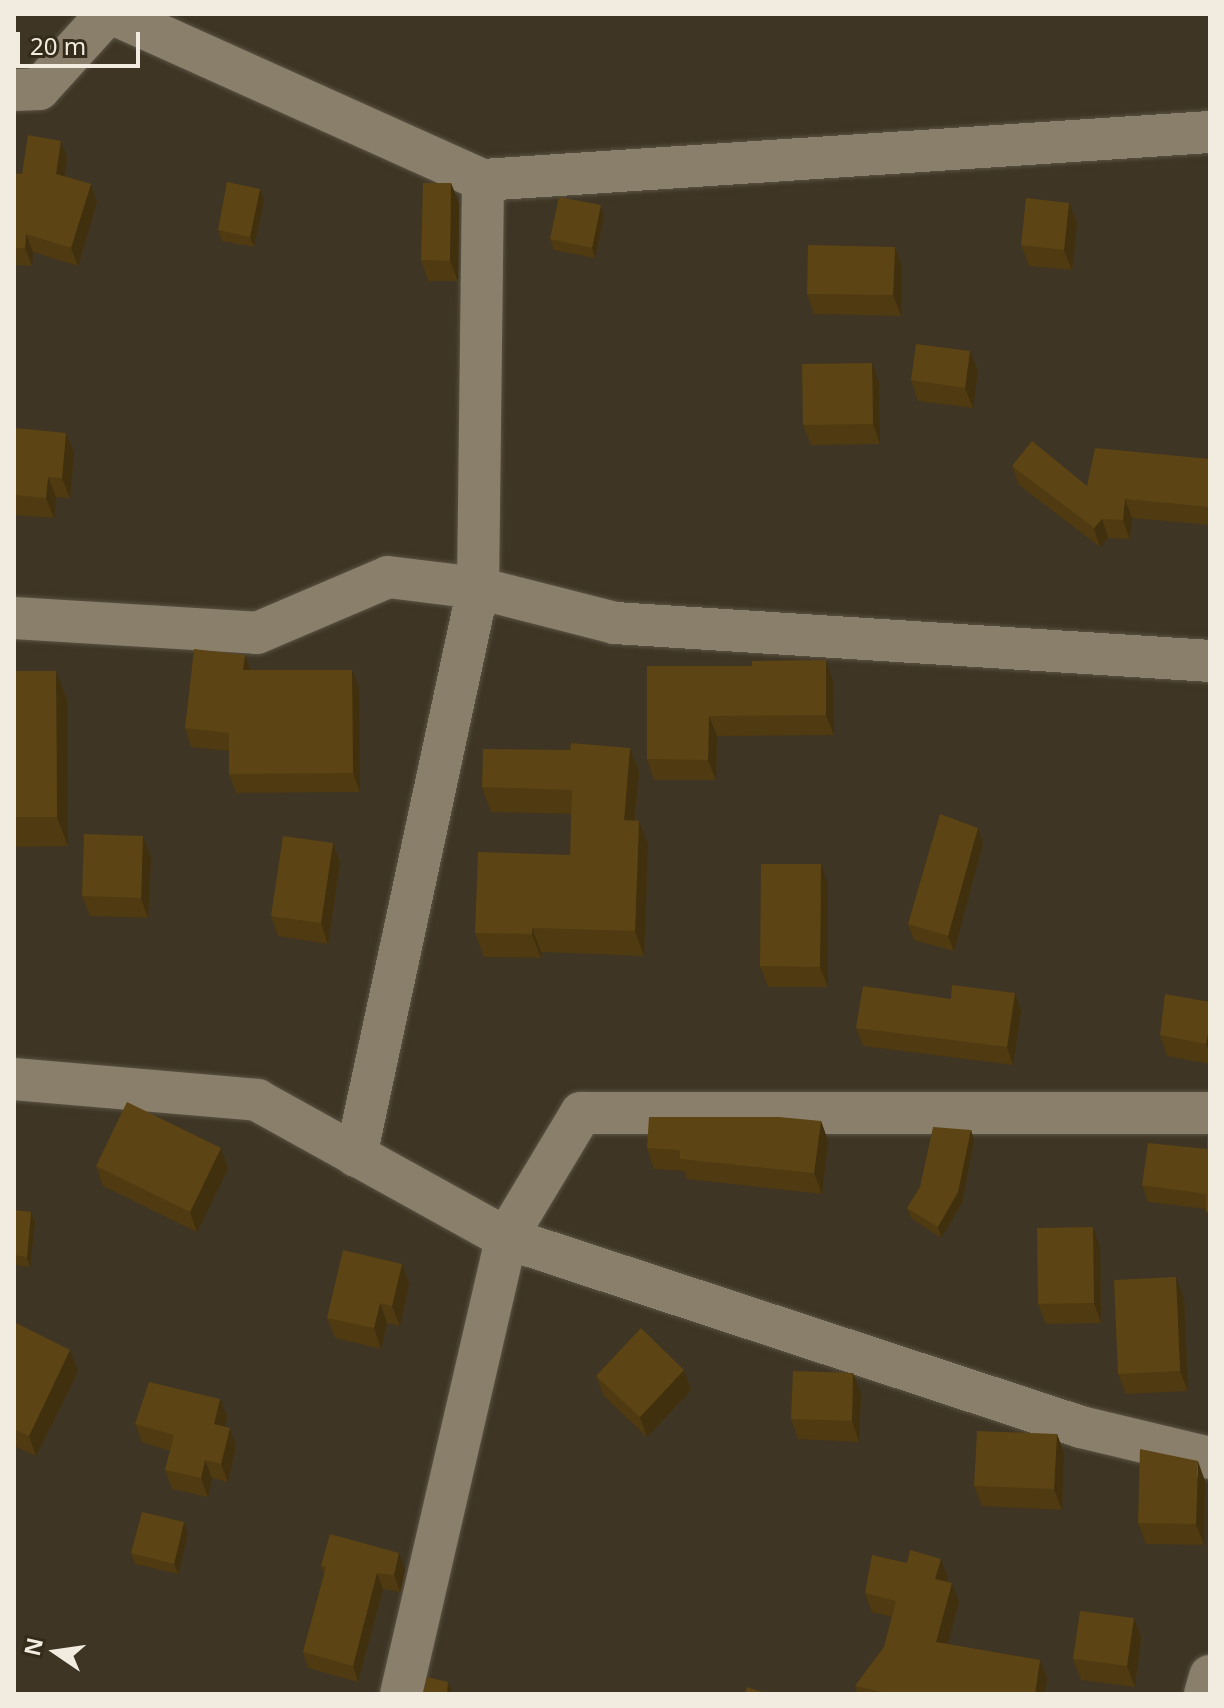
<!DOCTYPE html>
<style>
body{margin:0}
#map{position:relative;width:1224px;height:1708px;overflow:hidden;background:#3e3524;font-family:"Noto Sans",sans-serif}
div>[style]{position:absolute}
.roads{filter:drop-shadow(0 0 2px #5a5243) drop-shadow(0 0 2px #5a5243)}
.minor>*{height:42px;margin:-21px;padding:0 21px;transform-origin:21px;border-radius:21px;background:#8a7f6b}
.wall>*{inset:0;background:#4f3a11}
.shaded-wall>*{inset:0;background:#40300e}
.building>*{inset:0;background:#5c4414}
span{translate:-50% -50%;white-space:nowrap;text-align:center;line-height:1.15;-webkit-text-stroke:6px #342b1a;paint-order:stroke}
.frame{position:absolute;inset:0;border:16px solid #f1ebe0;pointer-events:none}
.north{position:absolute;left:16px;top:1612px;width:80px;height:80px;-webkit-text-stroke:6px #342b1a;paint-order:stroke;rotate:283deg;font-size:22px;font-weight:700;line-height:32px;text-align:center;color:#f1ebe0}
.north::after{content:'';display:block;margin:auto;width:28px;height:36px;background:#f1ebe0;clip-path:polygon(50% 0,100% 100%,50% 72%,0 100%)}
.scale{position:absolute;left:16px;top:32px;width:124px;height:36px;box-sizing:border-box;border:4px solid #f1ebe0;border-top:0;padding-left:10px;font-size:24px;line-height:28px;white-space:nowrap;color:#f1ebe0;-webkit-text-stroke:6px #342b1a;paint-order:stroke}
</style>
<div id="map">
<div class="roads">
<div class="minor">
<div style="left:113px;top:14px;width:406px;rotate:24.2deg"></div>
<div style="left:483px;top:180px;width:729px;rotate:-3.78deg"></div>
<div style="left:14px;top:90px;width:25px;rotate:-2deg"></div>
<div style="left:39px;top:89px;width:101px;rotate:-47.8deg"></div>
<div style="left:14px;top:618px;width:243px;rotate:3.5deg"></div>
<div style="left:257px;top:633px;width:142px;rotate:-23.1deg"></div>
<div style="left:388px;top:577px;width:91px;rotate:7deg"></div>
<div style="left:478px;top:588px;width:141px;rotate:14.3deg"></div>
<div style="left:615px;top:623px;width:596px;rotate:3.65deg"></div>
<div style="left:14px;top:1079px;width:244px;rotate:4.9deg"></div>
<div style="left:257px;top:1100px;width:285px;rotate:29deg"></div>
<div style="left:506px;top:1238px;width:605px;rotate:18.2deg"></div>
<div style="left:1081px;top:1427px;width:133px;rotate:13.5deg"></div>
<div style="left:356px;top:1156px;width:581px;rotate:-77.88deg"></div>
<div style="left:478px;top:588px;width:408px;rotate:-89.3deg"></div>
<div style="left:401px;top:1694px;width:468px;rotate:-77deg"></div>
<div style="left:506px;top:1238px;width:146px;rotate:-59deg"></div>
<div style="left:581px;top:1113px;width:629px"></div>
<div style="left:1205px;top:1694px;width:19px;rotate:-74deg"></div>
</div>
</div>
<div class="wall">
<div style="clip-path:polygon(67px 158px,64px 176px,91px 184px,97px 202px,78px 266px,33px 252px,32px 266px,14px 265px,14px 173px,22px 174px)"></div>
<div style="clip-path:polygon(451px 183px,459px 204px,458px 281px,428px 281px,421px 260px)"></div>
<div style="clip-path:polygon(260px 189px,264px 200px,254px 247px,222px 241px,218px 230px)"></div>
<div style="clip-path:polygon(1069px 203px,1077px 223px,1072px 270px,1029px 266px,1021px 245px)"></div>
<div style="clip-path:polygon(604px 216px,595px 258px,554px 250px,550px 239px)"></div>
<div style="clip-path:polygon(895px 247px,902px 267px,901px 316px,814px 314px,807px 294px)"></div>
<div style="clip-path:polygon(970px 351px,978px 371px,973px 408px,918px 401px,911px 380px)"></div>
<div style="clip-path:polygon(872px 363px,879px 383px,880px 444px,811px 445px,803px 425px)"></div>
<div style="clip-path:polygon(14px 428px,66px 433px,74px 453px,70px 498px,56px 497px,54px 518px,14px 515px)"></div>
<div style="clip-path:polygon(1210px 459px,1210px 525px,1132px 518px,1130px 539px,1108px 538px,1100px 547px,1019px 485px,1012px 466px,1087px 486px)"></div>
<div style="clip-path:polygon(245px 655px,251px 670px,359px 688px,360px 792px,236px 793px,229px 774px,229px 751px,191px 747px,185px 728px)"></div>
<div style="clip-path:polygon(647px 666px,833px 681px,834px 735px,717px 736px,716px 780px,654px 780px,647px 759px)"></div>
<div style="clip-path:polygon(14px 671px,56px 671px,67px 700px,68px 846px,14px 847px)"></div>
<div style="clip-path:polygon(630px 748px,639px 772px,635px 821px,648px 845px,644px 956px,541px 952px,541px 958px,484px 957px,475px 933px,570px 855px,572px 814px,491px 812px,482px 787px,570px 750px)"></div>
<div style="clip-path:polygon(143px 836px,151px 857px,148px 918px,90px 916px,82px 896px)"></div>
<div style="clip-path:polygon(333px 843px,340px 863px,328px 944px,278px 936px,271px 916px)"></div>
<div style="clip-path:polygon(983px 844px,954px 951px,914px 940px,908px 924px)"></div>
<div style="clip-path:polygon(828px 884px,828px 987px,768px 987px,760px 966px)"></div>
<div style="clip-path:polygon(1015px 993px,1021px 1011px,1013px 1065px,863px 1046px,856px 1028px,951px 999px)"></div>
<div style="clip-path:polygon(1210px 1002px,1210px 1064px,1167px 1056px,1160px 1035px)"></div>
<div style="clip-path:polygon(821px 1121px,828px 1141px,822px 1194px,687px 1179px,684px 1171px,654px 1169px,647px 1148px)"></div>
<div style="clip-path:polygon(971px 1130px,974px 1141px,962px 1203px,941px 1238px,911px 1218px,907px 1208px)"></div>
<div style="clip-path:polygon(1210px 1135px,1210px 1223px,1206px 1209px,1148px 1202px,1142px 1185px,1207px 1149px)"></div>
<div style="clip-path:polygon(221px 1148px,228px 1169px,197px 1232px,103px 1186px,96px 1166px)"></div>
<div style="clip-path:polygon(14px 1210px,31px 1212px,35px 1222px,30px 1267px,14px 1265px)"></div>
<div style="clip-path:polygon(1093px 1227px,1100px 1248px,1101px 1323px,1046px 1324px,1038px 1304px)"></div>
<div style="clip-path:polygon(402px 1264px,409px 1284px,400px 1326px,387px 1323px,381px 1349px,335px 1338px,327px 1318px)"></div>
<div style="clip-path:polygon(1184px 1298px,1188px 1391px,1126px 1394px,1118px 1374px)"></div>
<div style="clip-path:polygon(14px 1322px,78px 1371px,36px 1456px,14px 1446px)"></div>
<div style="clip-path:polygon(684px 1370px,691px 1390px,647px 1437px,604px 1396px,596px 1376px)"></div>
<div style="clip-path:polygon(853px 1373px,861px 1394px,859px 1442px,798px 1439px,791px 1419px)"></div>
<div style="clip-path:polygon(220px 1399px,227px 1417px,225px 1427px,236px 1446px,228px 1482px,212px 1478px,208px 1497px,172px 1489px,165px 1470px,170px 1451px,142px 1442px,135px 1424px)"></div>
<div style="clip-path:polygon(1057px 1434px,1064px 1454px,1062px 1510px,982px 1506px,974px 1486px)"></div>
<div style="clip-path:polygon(1205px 1481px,1204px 1545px,1146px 1544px,1138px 1523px)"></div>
<div style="clip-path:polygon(184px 1522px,188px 1533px,178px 1574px,135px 1564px,131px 1553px)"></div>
<div style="clip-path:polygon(907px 1563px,948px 1578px,947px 1582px,959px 1602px,947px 1644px,1040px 1660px,1047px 1679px,1045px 1694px,858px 1694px,855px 1686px,884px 1647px,892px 1617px,872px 1612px,865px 1593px)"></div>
<div style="clip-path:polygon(321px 1566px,405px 1569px,400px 1592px,383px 1589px,358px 1682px,308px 1668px,303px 1652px,324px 1574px)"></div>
<div style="clip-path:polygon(1134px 1618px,1141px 1638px,1135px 1687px,1081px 1680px,1073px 1659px)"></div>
</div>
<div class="shaded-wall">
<div style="clip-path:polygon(61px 141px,67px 158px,62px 192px,56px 174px)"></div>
<div style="clip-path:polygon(451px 183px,459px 204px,458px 281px,450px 261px)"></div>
<div style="clip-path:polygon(91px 184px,97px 202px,78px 266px,71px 248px)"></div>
<div style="clip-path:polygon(260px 189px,264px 200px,254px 247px,250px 237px)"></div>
<div style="clip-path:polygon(1069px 203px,1077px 223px,1072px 270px,1064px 250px)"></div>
<div style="clip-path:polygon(601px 205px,604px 216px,595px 258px,592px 248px)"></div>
<div style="clip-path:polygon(26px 234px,33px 252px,32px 266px,25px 248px)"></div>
<div style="clip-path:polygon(895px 247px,902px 267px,901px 316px,893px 295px)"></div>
<div style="clip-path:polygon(970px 351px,978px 371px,973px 408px,965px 388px)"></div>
<div style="clip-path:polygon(872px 363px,879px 383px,880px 444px,873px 424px)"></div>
<div style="clip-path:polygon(66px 433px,74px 453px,70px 498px,62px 478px)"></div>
<div style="clip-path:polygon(48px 477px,56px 497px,54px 518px,46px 498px)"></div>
<div style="clip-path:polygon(1125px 499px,1132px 518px,1130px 539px,1123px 520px)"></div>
<div style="clip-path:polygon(1102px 519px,1108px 538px,1100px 547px,1094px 528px)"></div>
<div style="clip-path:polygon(245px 655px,252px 674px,243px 670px)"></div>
<div style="clip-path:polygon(826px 660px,833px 681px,834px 735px,826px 715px)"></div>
<div style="clip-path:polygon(352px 670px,359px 688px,360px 792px,353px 773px)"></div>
<div style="clip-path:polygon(56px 671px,67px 700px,68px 846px,57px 817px)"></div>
<div style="clip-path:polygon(709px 716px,717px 736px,716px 780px,708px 760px)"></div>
<div style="clip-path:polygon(630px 748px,639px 772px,632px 845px,624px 820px)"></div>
<div style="clip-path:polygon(639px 821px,648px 845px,644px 956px,635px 931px)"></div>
<div style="clip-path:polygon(978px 828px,983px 844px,954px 951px,948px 936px)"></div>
<div style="clip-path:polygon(143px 836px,151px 857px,148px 918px,141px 898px)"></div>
<div style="clip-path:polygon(333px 843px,340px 863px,328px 944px,321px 923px)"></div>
<div style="clip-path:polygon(821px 864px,828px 884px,828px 987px,820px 967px)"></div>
<div style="clip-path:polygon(532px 928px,541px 952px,541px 958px,532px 934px)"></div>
<div style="clip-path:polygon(1015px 993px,1021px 1011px,1013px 1065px,1007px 1047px)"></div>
<div style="clip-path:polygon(1210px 1024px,1210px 1054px,1206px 1044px)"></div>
<div style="clip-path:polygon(821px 1121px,828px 1141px,822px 1194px,814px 1173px)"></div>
<div style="clip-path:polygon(971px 1130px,974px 1141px,962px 1203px,941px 1238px,938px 1227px)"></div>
<div style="clip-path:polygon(221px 1148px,228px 1169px,197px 1232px,190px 1212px)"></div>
<div style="clip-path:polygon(31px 1212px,35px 1222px,30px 1267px,27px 1257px)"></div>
<div style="clip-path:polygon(1093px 1227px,1100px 1248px,1101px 1323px,1094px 1303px)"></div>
<div style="clip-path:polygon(402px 1264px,409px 1284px,400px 1326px,392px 1306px)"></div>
<div style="clip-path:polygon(1176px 1277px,1184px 1298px,1188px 1391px,1180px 1371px)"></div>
<div style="clip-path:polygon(380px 1303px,387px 1323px,381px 1349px,374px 1328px)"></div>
<div style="clip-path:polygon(70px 1350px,78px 1371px,36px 1456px,29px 1436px)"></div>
<div style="clip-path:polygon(684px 1370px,691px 1390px,647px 1437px,640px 1417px)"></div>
<div style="clip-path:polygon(853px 1373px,861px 1394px,859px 1442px,852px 1421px)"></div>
<div style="clip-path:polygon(220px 1399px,227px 1417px,221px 1443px,214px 1424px)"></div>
<div style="clip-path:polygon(230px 1428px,236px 1446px,228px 1482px,221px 1464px)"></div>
<div style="clip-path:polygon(1057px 1434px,1064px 1454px,1062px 1510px,1054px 1489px)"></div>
<div style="clip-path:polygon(205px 1460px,212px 1478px,208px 1497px,201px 1478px)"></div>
<div style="clip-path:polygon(1198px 1461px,1205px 1481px,1204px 1545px,1196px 1524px)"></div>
<div style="clip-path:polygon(184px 1522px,188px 1533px,178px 1574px,174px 1564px)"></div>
<div style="clip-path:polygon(399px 1553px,405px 1569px,400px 1592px,394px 1575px)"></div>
<div style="clip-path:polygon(941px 1559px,948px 1578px,942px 1598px,935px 1579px)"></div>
<div style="clip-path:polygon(377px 1573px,383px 1589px,358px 1682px,353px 1666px)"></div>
<div style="clip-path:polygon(952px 1583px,959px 1602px,943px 1661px,936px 1642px)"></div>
<div style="clip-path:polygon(1134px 1618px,1141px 1638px,1135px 1687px,1127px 1666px)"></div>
<div style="clip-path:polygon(1040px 1660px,1047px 1679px,1045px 1694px,1035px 1694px)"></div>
<div style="clip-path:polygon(448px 1682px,453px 1694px,447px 1694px)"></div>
</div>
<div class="building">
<div style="clip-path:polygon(28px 135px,61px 141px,56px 174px,91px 184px,71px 248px,26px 234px,25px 248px,14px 248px,14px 173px,22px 174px)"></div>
<div style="clip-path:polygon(227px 182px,260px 189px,250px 237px,218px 230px)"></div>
<div style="clip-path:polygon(423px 183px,451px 183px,450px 261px,421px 260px)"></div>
<div style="clip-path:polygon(559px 197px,601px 205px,592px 248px,550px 239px)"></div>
<div style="clip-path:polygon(1026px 198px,1069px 203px,1064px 250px,1021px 245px)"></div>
<div style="clip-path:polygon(808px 245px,895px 247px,893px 295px,807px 294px)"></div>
<div style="clip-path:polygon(916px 344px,970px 351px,965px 388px,911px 380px)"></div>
<div style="clip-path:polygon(872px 363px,873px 424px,803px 425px,802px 364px)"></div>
<div style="clip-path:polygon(14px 428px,66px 433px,62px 478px,48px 477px,46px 498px,14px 495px)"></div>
<div style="clip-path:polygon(1032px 441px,1087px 486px,1095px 448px,1210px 459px,1210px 507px,1125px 499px,1123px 520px,1102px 519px,1094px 528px,1012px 466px)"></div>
<div style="clip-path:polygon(194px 649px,245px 655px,243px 670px,352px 670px,353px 773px,229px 774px,229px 733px,185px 728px)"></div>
<div style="clip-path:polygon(826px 660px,826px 715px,709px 716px,708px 760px,647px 759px,647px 666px,752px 666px,752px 661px)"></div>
<div style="clip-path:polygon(14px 671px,56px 671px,57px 817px,14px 817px)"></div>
<div style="clip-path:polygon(571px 743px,630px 748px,624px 820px,639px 821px,635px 931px,532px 928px,532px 934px,475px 933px,478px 852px,570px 855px,572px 790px,482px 787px,483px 749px,570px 750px)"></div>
<div style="clip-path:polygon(940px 814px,978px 828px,948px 936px,908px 924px)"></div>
<div style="clip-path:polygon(84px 834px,143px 836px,141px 898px,82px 896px)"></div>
<div style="clip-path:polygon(283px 836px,333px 843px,321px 923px,271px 916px)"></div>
<div style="clip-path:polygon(761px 864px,821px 864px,820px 967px,760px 966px)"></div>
<div style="clip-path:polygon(952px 985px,1015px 993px,1007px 1047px,856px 1028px,863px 986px,951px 999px)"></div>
<div style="clip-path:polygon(1165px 994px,1210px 1002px,1210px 1024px,1206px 1044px,1160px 1035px)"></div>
<div style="clip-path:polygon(127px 1102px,221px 1148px,190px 1212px,96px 1166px)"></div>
<div style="clip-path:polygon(649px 1117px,779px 1117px,821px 1121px,814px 1173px,680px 1159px,680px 1150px,647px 1148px)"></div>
<div style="clip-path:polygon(933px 1127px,971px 1130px,958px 1192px,938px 1227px,907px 1208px,920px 1187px)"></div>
<div style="clip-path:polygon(1207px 1135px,1210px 1135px,1210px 1212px,1206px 1212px,1206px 1194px,1142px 1185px,1148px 1143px,1207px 1149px)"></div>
<div style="clip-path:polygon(14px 1210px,31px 1212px,27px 1257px,14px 1255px)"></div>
<div style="clip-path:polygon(1093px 1227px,1094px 1303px,1038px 1304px,1037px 1228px)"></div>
<div style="clip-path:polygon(343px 1250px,402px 1264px,392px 1306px,380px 1303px,374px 1328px,327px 1318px)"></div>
<div style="clip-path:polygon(1176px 1277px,1180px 1371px,1118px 1374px,1114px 1280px)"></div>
<div style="clip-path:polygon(14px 1322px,70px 1350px,29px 1436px,14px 1429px)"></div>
<div style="clip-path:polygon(641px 1328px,684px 1370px,640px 1417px,596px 1376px)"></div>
<div style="clip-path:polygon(793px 1371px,853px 1373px,852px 1421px,791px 1419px)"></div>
<div style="clip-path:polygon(149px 1382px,220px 1399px,214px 1424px,230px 1428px,221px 1464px,205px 1460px,201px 1478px,165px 1470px,174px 1435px,135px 1424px)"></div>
<div style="clip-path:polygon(977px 1431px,1057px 1434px,1054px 1489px,974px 1486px)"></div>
<div style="clip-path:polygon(1140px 1449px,1198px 1461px,1196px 1524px,1138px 1523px)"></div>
<div style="clip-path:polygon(142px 1512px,184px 1522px,174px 1564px,131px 1553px)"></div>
<div style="clip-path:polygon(330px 1534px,399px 1553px,394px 1575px,377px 1573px,353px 1666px,303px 1652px,326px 1567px,321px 1566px)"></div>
<div style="clip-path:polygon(910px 1550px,941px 1559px,935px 1579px,952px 1583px,936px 1642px,1040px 1660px,1035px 1694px,890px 1694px,855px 1686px,884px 1647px,896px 1601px,865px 1593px,872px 1555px,907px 1563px)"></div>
<div style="clip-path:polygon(1080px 1611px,1134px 1618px,1127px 1666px,1073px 1659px)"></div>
<div style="clip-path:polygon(427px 1677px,448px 1682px,447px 1694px,423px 1694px)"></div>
<div style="clip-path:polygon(747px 1687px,768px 1694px,745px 1694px)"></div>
</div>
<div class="frame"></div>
<div class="north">N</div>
<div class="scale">20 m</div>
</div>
